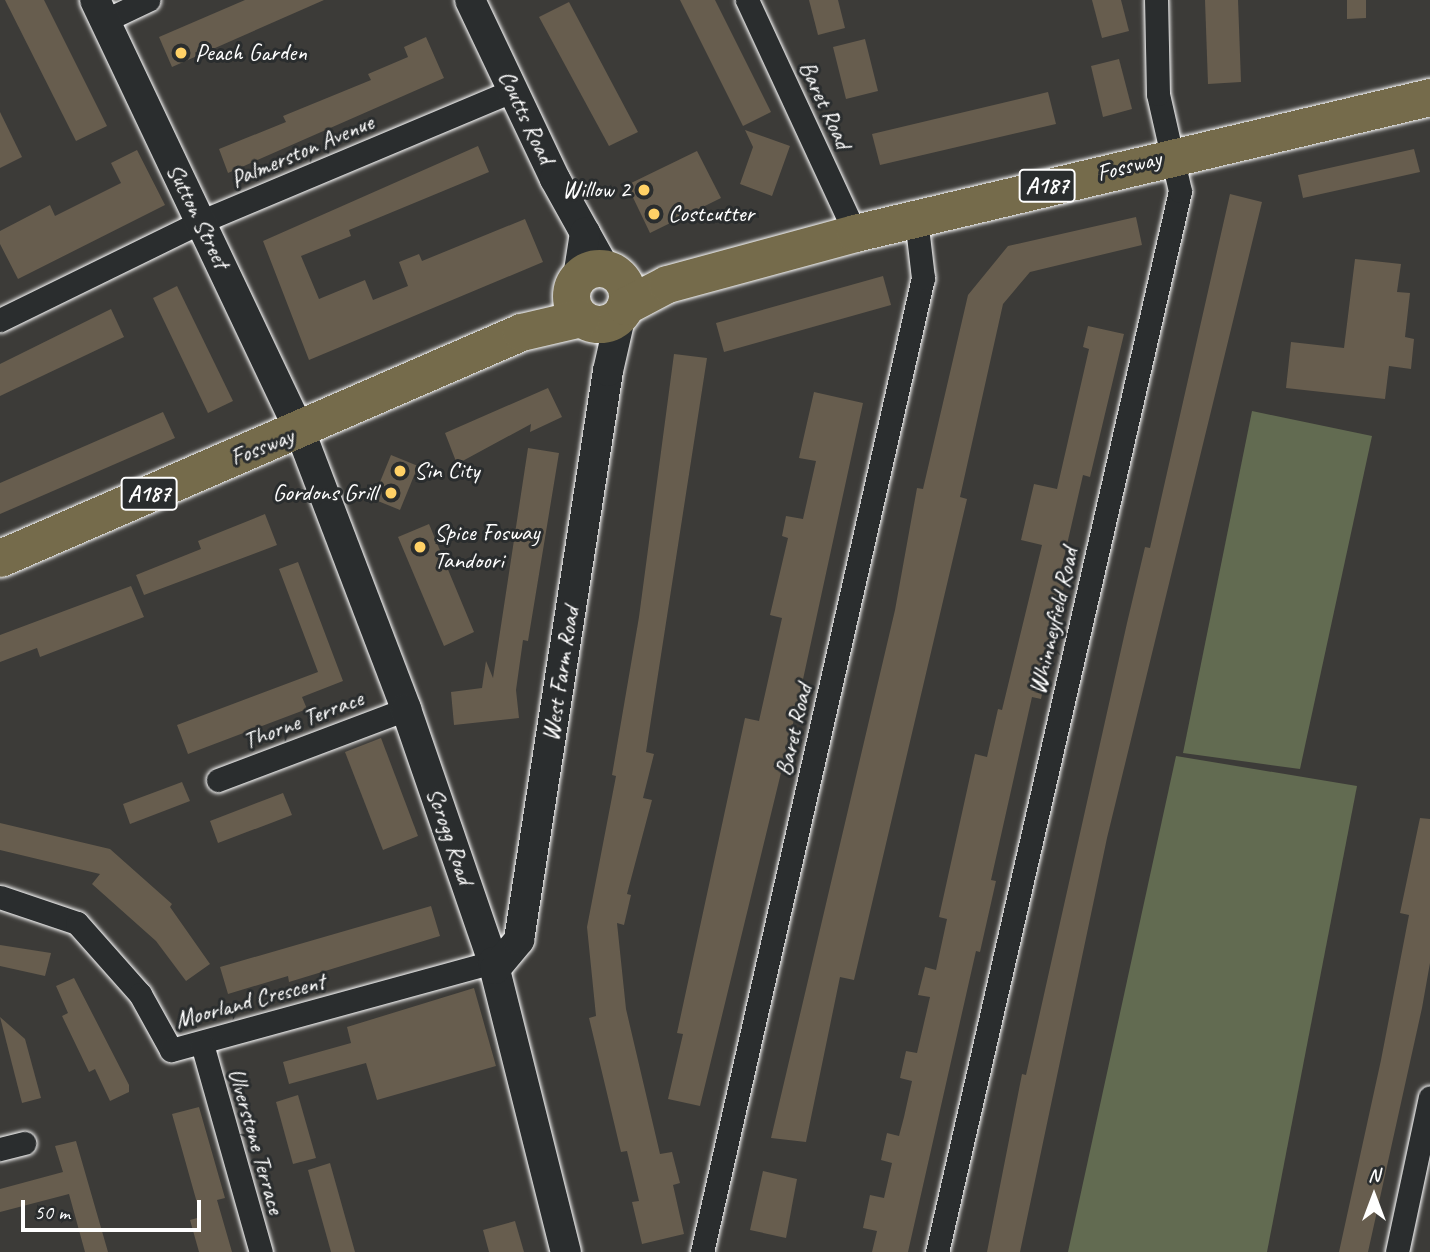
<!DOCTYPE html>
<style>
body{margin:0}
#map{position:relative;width:1430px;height:1252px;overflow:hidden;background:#3c3b38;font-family:Caveat,sans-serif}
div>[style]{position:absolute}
.green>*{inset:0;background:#626b51}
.building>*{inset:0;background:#675d4e}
.roads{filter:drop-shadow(0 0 2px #fff) drop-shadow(0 0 2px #fff)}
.minor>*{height:23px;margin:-11.5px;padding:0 11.5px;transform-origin:11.5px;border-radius:11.5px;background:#2a2d2e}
.tertiary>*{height:30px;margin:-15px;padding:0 15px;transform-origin:15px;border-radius:15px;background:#2a2d2e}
.primary>*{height:37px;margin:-18.5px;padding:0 18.5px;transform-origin:18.5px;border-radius:18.5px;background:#756b4b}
.primary>.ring{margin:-18.5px;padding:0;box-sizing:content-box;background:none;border:37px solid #756b4b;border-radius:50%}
.dots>*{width:19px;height:19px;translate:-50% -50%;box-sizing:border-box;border:4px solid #2a2d2e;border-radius:50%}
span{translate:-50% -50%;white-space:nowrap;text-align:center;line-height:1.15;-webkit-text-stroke:6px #2a2d2e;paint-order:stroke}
.shield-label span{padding:2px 5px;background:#2a2d2e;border:2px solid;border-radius:5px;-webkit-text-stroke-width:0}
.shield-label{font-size:23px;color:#fff;font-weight:700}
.poi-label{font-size:24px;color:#fff}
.left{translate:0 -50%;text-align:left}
.right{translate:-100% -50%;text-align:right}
.street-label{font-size:24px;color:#fff}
.north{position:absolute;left:1339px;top:1161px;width:70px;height:70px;-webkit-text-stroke:5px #2a2d2e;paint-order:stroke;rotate:0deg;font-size:19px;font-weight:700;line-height:28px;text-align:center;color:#fff}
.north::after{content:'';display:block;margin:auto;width:24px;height:32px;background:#fff;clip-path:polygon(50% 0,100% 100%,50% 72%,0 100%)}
.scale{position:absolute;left:21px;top:1200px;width:180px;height:32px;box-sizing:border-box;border:4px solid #fff;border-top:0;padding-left:9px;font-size:21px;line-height:24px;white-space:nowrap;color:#fff;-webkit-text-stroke:5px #2a2d2e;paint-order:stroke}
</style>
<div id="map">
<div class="green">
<div style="clip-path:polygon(1252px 411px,1372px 436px,1300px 769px,1183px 753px)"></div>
<div style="clip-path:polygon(1176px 756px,1357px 786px,1267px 1252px,1068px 1252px)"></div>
</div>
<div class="building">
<div style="clip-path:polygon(5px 0,44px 0,107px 126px,76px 141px)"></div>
<div style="clip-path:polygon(245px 0,324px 0,172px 67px,159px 37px)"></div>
<div style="clip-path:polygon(680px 0,715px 0,771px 112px,743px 126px)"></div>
<div style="clip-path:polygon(809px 0,838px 0,845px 28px,818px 35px)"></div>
<div style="clip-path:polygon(1092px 0,1121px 0,1129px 31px,1102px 38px)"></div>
<div style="clip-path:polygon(1205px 0,1238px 0,1241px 82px,1208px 84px)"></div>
<div style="clip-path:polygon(1347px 0,1366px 0,1366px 18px,1347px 19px)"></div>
<div style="clip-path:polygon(569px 2px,638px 132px,609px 146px,539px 17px)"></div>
<div style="clip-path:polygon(426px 37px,444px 78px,228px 173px,219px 149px,286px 122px,283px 116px,371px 80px,368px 74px,408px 57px,404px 47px)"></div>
<div style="clip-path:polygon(865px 39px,878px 91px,846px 99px,833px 47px)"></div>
<div style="clip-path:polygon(1119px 59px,1132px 109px,1103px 117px,1091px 66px)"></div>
<div style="clip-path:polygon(1048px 92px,1056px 124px,880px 165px,872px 134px)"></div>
<div style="clip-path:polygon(0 112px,22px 157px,0 168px)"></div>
<div style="clip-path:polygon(745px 130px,790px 146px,772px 196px,740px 184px,753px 147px)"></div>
<div style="clip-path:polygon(478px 146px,489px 172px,349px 230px,351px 236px,301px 256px,319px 299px,365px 280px,373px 300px,408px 286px,399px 262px,419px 254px,422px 261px,525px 219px,543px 262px,309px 360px,263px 241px)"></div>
<div style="clip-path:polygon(1414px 149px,1420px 172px,1303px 198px,1298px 175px)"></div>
<div style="clip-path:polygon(137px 150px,165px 205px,18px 279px,0 244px,0 231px,50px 205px,55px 216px,121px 183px,111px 163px)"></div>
<div style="clip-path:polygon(697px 151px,721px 198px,650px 233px,627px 185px)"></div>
<div style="clip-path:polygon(1230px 194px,1262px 202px,1107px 838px,1020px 1252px,987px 1252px,1022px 1074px,1026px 1075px,1127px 623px,1145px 547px,1150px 548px)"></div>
<div style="clip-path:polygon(1136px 217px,1142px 245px,1030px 272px,1003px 304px,960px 497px,967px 499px,854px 980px,840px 977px,806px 1142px,771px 1138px,895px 610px,917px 488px,923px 489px,968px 295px,1008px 246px)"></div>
<div style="clip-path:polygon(1355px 259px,1401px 264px,1397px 292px,1410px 293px,1405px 337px,1414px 339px,1411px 369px,1389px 366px,1385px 399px,1286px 388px,1291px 342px,1344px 348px)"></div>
<div style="clip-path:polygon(883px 276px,891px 305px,724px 352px,716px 323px)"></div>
<div style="clip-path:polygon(177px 286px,233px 401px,208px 413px,153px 298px)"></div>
<div style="clip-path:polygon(111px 309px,124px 337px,0 396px,0 364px)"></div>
<div style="clip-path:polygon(1088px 326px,1124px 334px,1090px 477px,1083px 475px,1060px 575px,1066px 576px,1041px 699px,1032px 697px,991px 880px,996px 881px,980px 952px,976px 951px,908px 1252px,872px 1252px,877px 1231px,863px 1228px,870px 1195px,884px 1198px,892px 1163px,881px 1160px,887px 1133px,899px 1136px,904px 1117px,912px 1081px,900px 1078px,906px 1051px,917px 1053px,930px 997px,918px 995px,925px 967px,936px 970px,947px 919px,939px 917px,975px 754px,987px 757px,998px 709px,1002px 710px,1042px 545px,1021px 540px,1034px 484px,1057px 489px,1089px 349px,1083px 347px)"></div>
<div style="clip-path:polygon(674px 354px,707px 358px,646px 752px,654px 754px,643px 798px,652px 800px,627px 894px,631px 895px,624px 925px,617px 923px,626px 1009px,660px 1154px,672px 1152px,680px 1183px,673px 1185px,684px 1234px,642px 1244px,632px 1202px,639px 1201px,627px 1151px,621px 1152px,589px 1018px,596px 1016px,587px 927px,616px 776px,612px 775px,639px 617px)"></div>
<div style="clip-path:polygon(548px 388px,562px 417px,530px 432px,531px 424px,457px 464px,445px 433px)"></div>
<div style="clip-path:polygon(814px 392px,863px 403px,797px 707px,700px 1106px,668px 1099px,683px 1034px,677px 1033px,745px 718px,759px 721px,782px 618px,770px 615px,788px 538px,782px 536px,786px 516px,803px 519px,816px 461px,799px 458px)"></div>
<div style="clip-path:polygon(163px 412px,175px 438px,0 514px,0 483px)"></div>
<div style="clip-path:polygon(528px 448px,559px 453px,528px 641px,523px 640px,516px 690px,519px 718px,454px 725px,451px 692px,482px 688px,486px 661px,493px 678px)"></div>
<div style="clip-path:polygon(391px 455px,418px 466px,400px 510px,373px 499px)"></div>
<div style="clip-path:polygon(265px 514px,277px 545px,144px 595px,136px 575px,201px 549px,198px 541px)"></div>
<div style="clip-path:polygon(429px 524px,474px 632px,444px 646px,398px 537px)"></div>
<div style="clip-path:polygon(298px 562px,343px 681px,302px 697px,307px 709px,188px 754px,177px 725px,318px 672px,279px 569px)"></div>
<div style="clip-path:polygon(131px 586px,144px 617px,40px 657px,37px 648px,0 662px,0 635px)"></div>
<div style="clip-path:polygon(381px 738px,418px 836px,383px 850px,345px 752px)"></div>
<div style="clip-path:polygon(182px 782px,190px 801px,130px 824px,123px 804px)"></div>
<div style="clip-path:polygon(283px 793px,292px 815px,218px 843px,210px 821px)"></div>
<div style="clip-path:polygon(1420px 818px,1430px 819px,1430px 963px,1422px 1008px,1368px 1252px,1339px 1252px,1381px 1060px,1409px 915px,1400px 913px)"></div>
<div style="clip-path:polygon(0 823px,110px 849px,172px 904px,170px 907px,210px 964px,186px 981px,156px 941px,92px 884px,100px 874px,0 850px)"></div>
<div style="clip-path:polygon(431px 906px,440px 936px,289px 982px,288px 976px,228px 994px,220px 967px)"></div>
<div style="clip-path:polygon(0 945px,51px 953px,45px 976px,0 966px)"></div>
<div style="clip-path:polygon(74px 978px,129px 1085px,129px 1092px,110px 1101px,95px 1069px,89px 1072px,62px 1016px,68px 1013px,56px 986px)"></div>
<div style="clip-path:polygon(474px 988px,496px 1066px,377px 1100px,366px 1063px,289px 1084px,283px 1062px,351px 1043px,347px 1027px)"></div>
<div style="clip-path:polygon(0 1017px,25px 1039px,41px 1098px,22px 1103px)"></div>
<div style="clip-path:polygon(298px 1095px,316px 1158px,293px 1164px,276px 1102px)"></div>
<div style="clip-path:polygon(199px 1107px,225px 1198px,217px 1200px,232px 1252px,199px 1252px,190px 1220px,201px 1217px,172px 1114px)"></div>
<div style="clip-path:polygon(76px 1141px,108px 1252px,85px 1252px,69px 1194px,0 1212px,0 1189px,63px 1172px,55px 1146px)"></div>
<div style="clip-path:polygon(330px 1163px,355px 1252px,331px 1252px,308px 1170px)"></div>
<div style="clip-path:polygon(763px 1171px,797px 1179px,786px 1238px,750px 1230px)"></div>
<div style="clip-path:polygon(515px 1221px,524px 1252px,489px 1252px,483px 1230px)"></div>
</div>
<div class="roads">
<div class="minor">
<div style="left:747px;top:0;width:257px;rotate:65.1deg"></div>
<div style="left:106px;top:20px;width:47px;rotate:-25.5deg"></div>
<div style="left:0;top:320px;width:223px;rotate:-26.1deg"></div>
<div style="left:200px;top:222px;width:341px;rotate:-22.8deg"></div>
<div style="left:218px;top:780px;width:201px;rotate:-20.7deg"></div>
<div style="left:0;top:897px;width:81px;rotate:18.7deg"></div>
<div style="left:77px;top:923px;width:95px;rotate:48.4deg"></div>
<div style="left:140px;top:994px;width:64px;rotate:61deg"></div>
<div style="left:171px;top:1050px;width:334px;rotate:-15.3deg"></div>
<div style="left:202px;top:1044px;width:216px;rotate:74.2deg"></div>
<div style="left:0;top:1149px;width:25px;rotate:-14deg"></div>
<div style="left:702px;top:1252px;width:999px;rotate:-77.22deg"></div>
<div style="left:923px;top:278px;width:60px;rotate:-96.7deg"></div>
<div style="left:937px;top:1252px;width:1088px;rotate:-77.1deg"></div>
<div style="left:1180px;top:191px;width:99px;rotate:-102.8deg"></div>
<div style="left:1158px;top:94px;width:94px;rotate:-91.2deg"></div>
<div style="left:1397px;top:1252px;width:158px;rotate:-78deg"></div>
</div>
<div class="tertiary">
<div style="left:95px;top:0;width:477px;rotate:64.6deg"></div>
<div style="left:300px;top:431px;width:298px;rotate:69.1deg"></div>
<div style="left:406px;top:709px;width:268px;rotate:71deg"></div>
<div style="left:493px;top:962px;width:299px;rotate:75.9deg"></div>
<div style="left:470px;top:0;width:198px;rotate:64.6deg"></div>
<div style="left:555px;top:179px;width:103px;rotate:60.9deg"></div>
<div style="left:578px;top:277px;width:45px;rotate:-81deg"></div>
<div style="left:495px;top:969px;width:38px;rotate:-50deg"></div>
<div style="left:519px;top:940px;width:576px;rotate:-81.11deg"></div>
<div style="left:608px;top:371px;width:58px;rotate:-77.2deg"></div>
</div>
<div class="primary">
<div class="ring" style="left:571px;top:268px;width:19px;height:19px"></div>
<div style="left:625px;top:306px;width:47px;rotate:-27.6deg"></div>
<div style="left:667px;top:284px;width:195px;rotate:-15.2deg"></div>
<div style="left:855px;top:233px;width:591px;rotate:-13.31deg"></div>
<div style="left:0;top:558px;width:568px;rotate:-23.45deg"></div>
<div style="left:521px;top:332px;width:62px;rotate:-13.1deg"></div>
</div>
</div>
<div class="dots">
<div style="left:181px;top:53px;background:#ffd166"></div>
<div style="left:644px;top:190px;background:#ffd166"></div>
<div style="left:654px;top:214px;background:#ffd166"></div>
<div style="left:400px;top:471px;background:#ffd166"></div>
<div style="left:391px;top:493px;background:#ffd166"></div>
<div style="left:420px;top:547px;background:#ffd166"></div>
</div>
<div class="shield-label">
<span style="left:1047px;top:186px">A187</span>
<span style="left:149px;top:494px">A187</span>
</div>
<div class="poi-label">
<span class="left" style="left:195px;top:53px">Peach Garden</span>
<span class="right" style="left:630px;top:190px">Willow 2</span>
<span class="left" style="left:668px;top:214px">Costcutter</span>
<span class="left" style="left:414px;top:471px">Sin City</span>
<span class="right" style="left:377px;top:493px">Gordons Grill</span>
<span class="left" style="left:434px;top:547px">Spice Fosway<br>Tandoori</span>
</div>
<div class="street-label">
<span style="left:825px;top:105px;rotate:65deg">Baret Road</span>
<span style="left:526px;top:117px;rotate:65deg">Coutts Road</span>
<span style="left:302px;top:151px;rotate:-23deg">Palmerston Avenue</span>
<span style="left:1129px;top:166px;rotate:-14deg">Fossway</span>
<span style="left:198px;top:216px;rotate:64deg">Sutton Street</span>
<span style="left:262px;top:447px;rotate:-22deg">Fossway</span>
<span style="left:1054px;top:621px;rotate:-77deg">Whinneyfield Road</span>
<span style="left:561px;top:674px;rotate:-81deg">West Farm Road</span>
<span style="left:303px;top:720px;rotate:-21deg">Thorne Terrace</span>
<span style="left:794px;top:730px;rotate:-77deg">Baret Road</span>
<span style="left:450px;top:836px;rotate:71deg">Scrogg Road</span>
<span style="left:250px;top:1001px;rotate:-15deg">Moorland Crescent</span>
<span style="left:256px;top:1141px;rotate:74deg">Ulverstone Terrace</span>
</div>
<div class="north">N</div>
<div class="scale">50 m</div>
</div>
